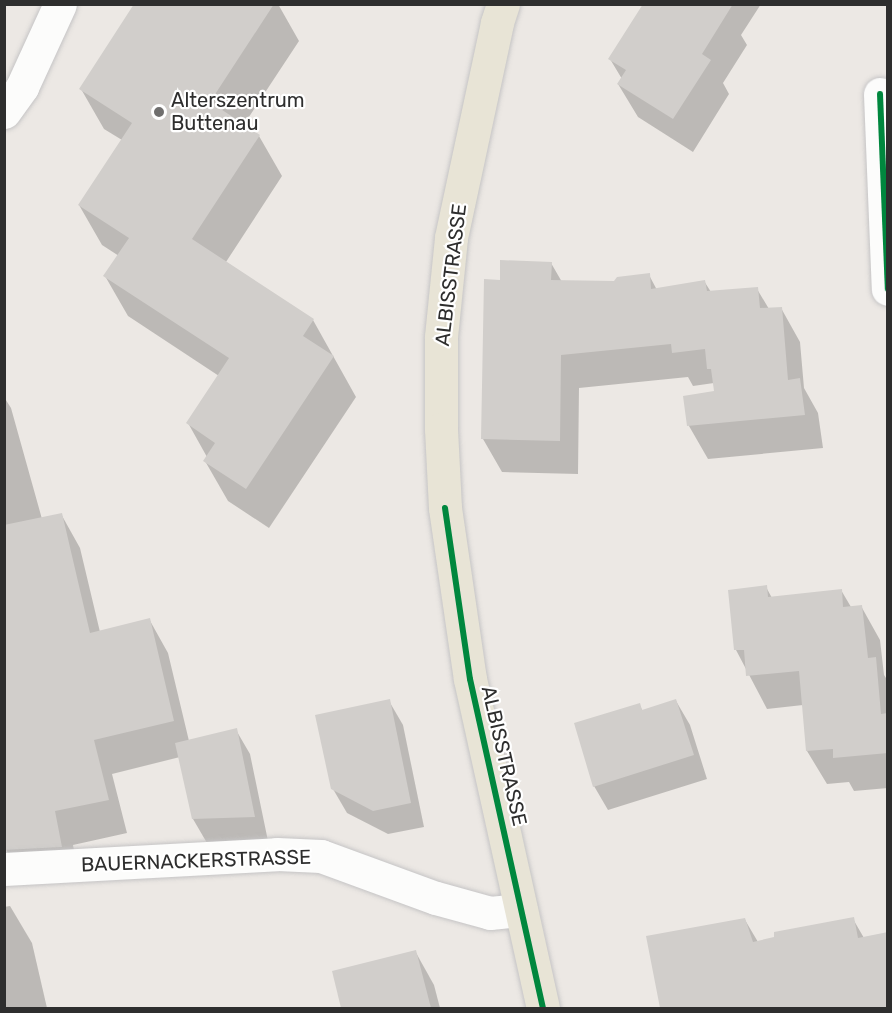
<!DOCTYPE html>
<style>
body{margin:0}
#map{position:relative;width:892px;height:1013px;overflow:hidden;background:#ece8e4;font-family:Rubik,sans-serif}
div>[style]{position:absolute}
.shadow>*{inset:0;background:#0003}
.building>*{inset:0;background:#d1cecb}
.roads{filter:drop-shadow(0 0 2px #c5c4c5) drop-shadow(0 0 2px #c5c4c5)}
.minor>*{height:33px;margin:-16.5px;padding:0 16.5px;transform-origin:16.5px;border-radius:16.5px;background:#fcfcfb}
.major>*{height:33px;margin:-16.5px;padding:0 16.5px;transform-origin:16.5px;border-radius:16.5px;background:#e8e4d6}
.cycleway>*{height:6px;margin:-3px;padding:0 3px;transform-origin:3px;border-radius:3px;background:#00873e}
.dots>*{width:16px;height:16px;translate:-50% -50%;box-sizing:border-box;border:3px solid #fff;border-radius:50%}
span{translate:-50% -50%;white-space:nowrap;text-align:center;line-height:1.15;-webkit-text-stroke:4.5px #fff;paint-order:stroke}
.poi-label{font-size:20px;color:#2e2e2e}
.left{translate:0 -50%;text-align:left}
.street-label{font-size:20px;color:#2e2e2e}
.frame{position:absolute;inset:0;border:6px solid #2e2e2e;pointer-events:none}
</style>
<div id="map">
<div class="shadow">
<div style="clip-path:polygon(136px 4px,278px 4px,299px 41px,243px 126px,259px 136px,282px 176px,226px 262px,313px 320px,356px 397px,269px 528px,228px 501px,205px 461px,207px 457px,188px 423px,219px 376px,128px 316px,105px 276px,119px 256px,102px 245px,79px 205px,122px 140px,104px 129px,81px 89px)"></div>
<div style="clip-path:polygon(644px 4px,761px 4px,741px 35px,747px 45px,723px 83px,729px 94px,693px 152px,638px 117px,618px 84px,622px 79px,610px 59px)"></div>
<div style="clip-path:polygon(551px 263px,562px 282px,615px 283px,649px 275px,657px 290px,704px 281px,711px 292px,757px 289px,769px 309px,781px 308px,800px 342px,804px 388px,818px 413px,823px 448px,708px 459px,689px 426px,685px 397px,715px 392px,714px 383px,693px 386px,688px 377px,579px 388px,578px 474px,502px 472px,483px 439px,501px 282px)"></div>
<div style="clip-path:polygon(4px 397px,11px 408px,42px 519px,61px 514px,80px 548px,100px 632px,149px 619px,168px 653px,189px 741px,236px 730px,250px 754px,268px 841px,207px 843px,193px 819px,180px 757px,112px 774px,127px 833px,73px 845px,80px 880px,25px 883px,4px 846px)"></div>
<div style="clip-path:polygon(766px 587px,772px 598px,841px 590px,851px 607px,861px 606px,880px 640px,884px 675px,888px 681px,888px 788px,854px 791px,849px 782px,827px 784px,807px 751px,803px 705px,767px 709px,736px 650px)"></div>
<div style="clip-path:polygon(389px 701px,403px 725px,424px 827px,388px 834px,347px 813px,333px 789px)"></div>
<div style="clip-path:polygon(676px 701px,690px 725px,707px 779px,608px 810px,594px 786px,639px 705px,643px 711px)"></div>
<div style="clip-path:polygon(10px 906px,32px 943px,47px 1008px,4px 1008px,4px 907px)"></div>
<div style="clip-path:polygon(853px 919px,864px 938px,888px 934px,888px 1008px,661px 1008px,648px 938px,745px 920px,758px 942px)"></div>
<div style="clip-path:polygon(415px 951px,434px 985px,440px 1008px,343px 1008px,334px 972px)"></div>
</div>
<div class="building">
<div style="clip-path:polygon(134px 4px,274px 4px,210px 102px,260px 135px,192px 239px,314px 319px,303px 336px,334px 356px,246px 489px,203px 461px,215px 443px,186px 423px,229px 358px,103px 276px,129px 238px,78px 205px,132px 123px,79px 89px)"></div>
<div style="clip-path:polygon(643px 4px,733px 4px,702px 54px,711px 60px,673px 119px,617px 84px,626px 70px,608px 59px)"></div>
<div style="clip-path:polygon(500px 260px,552px 262px,551px 280px,614px 281px,617px 277px,650px 273px,651px 289px,705px 280px,707px 291px,758px 287px,760px 308px,782px 307px,788px 380px,800px 378px,805px 415px,687px 426px,683px 396px,714px 391px,711px 369px,707px 369px,705px 349px,672px 353px,671px 344px,561px 355px,560px 441px,481px 439px,484px 279px,500px 280px)"></div>
<div style="clip-path:polygon(62px 513px,90px 633px,150px 618px,174px 721px,94px 740px,109px 800px,55px 811px,62px 847px,4px 850px,4px 525px)"></div>
<div style="clip-path:polygon(767px 585px,768px 597px,842px 589px,843px 607px,862px 605px,868px 658px,876px 657px,881px 714px,888px 713px,888px 753px,833px 758px,833px 749px,806px 751px,799px 671px,746px 676px,744px 650px,734px 650px,728px 590px)"></div>
<div style="clip-path:polygon(390px 699px,411px 803px,373px 811px,331px 789px,315px 715px)"></div>
<div style="clip-path:polygon(676px 699px,694px 755px,593px 787px,574px 723px,640px 703px,642px 710px)"></div>
<div style="clip-path:polygon(237px 728px,255px 817px,192px 819px,175px 743px)"></div>
<div style="clip-path:polygon(854px 917px,858px 938px,888px 932px,888px 1008px,660px 1008px,646px 936px,745px 918px,753px 942px,774px 937px,774px 932px)"></div>
<div style="clip-path:polygon(416px 950px,431px 1008px,341px 1008px,332px 971px)"></div>
</div>
<div class="roads">
<div class="minor">
<div style="left:880px;top:94px;width:195px;rotate:87.7deg"></div>
<div style="left:4px;top:112px;width:31px;rotate:-54deg"></div>
<div style="left:22px;top:87px;width:91px;rotate:-65.4deg"></div>
<div style="left:4px;top:869px;width:273px;rotate:-3.1deg"></div>
<div style="left:277px;top:854px;width:44px;rotate:2.6deg"></div>
<div style="left:321px;top:856px;width:122px;rotate:20.1deg"></div>
<div style="left:436px;top:898px;width:56px;rotate:15.5deg"></div>
<div style="left:490px;top:913px;width:31px;rotate:-6deg"></div>
</div>
<div class="major">
<div style="left:503px;top:4px;width:20px;rotate:108deg"></div>
<div style="left:497px;top:23px;width:220px;rotate:102.1deg"></div>
<div style="left:451px;top:238px;width:100px;rotate:95.8deg"></div>
<div style="left:441px;top:337px;width:92px;rotate:90deg"></div>
<div style="left:441px;top:429px;width:79px;rotate:87.1deg"></div>
<div style="left:445px;top:508px;width:173px;rotate:81.7deg"></div>
<div style="left:470px;top:679px;width:337px;rotate:77.5deg"></div>
</div>
</div>
<div class="cycleway">
<div style="left:880px;top:94px;width:195px;rotate:87.7deg"></div>
<div style="left:445px;top:508px;width:173px;rotate:81.7deg"></div>
<div style="left:470px;top:679px;width:337px;rotate:77.5deg"></div>
</div>
<div class="dots">
<div style="left:159px;top:112px;background:#706f6e"></div>
</div>
<div class="poi-label">
<span class="left" style="left:171px;top:112px">Alterszentrum<br>Buttenau</span>
</div>
<div class="street-label">
<span style="left:451px;top:275px;rotate:-83deg">ALBISSTRASSE</span>
<span style="left:504px;top:756px;rotate:77deg">ALBISSTRASSE</span>
<span style="left:196px;top:861px;rotate:-2deg">BAUERNACKERSTRASSE</span>
</div>
<div class="frame"></div>
</div>
